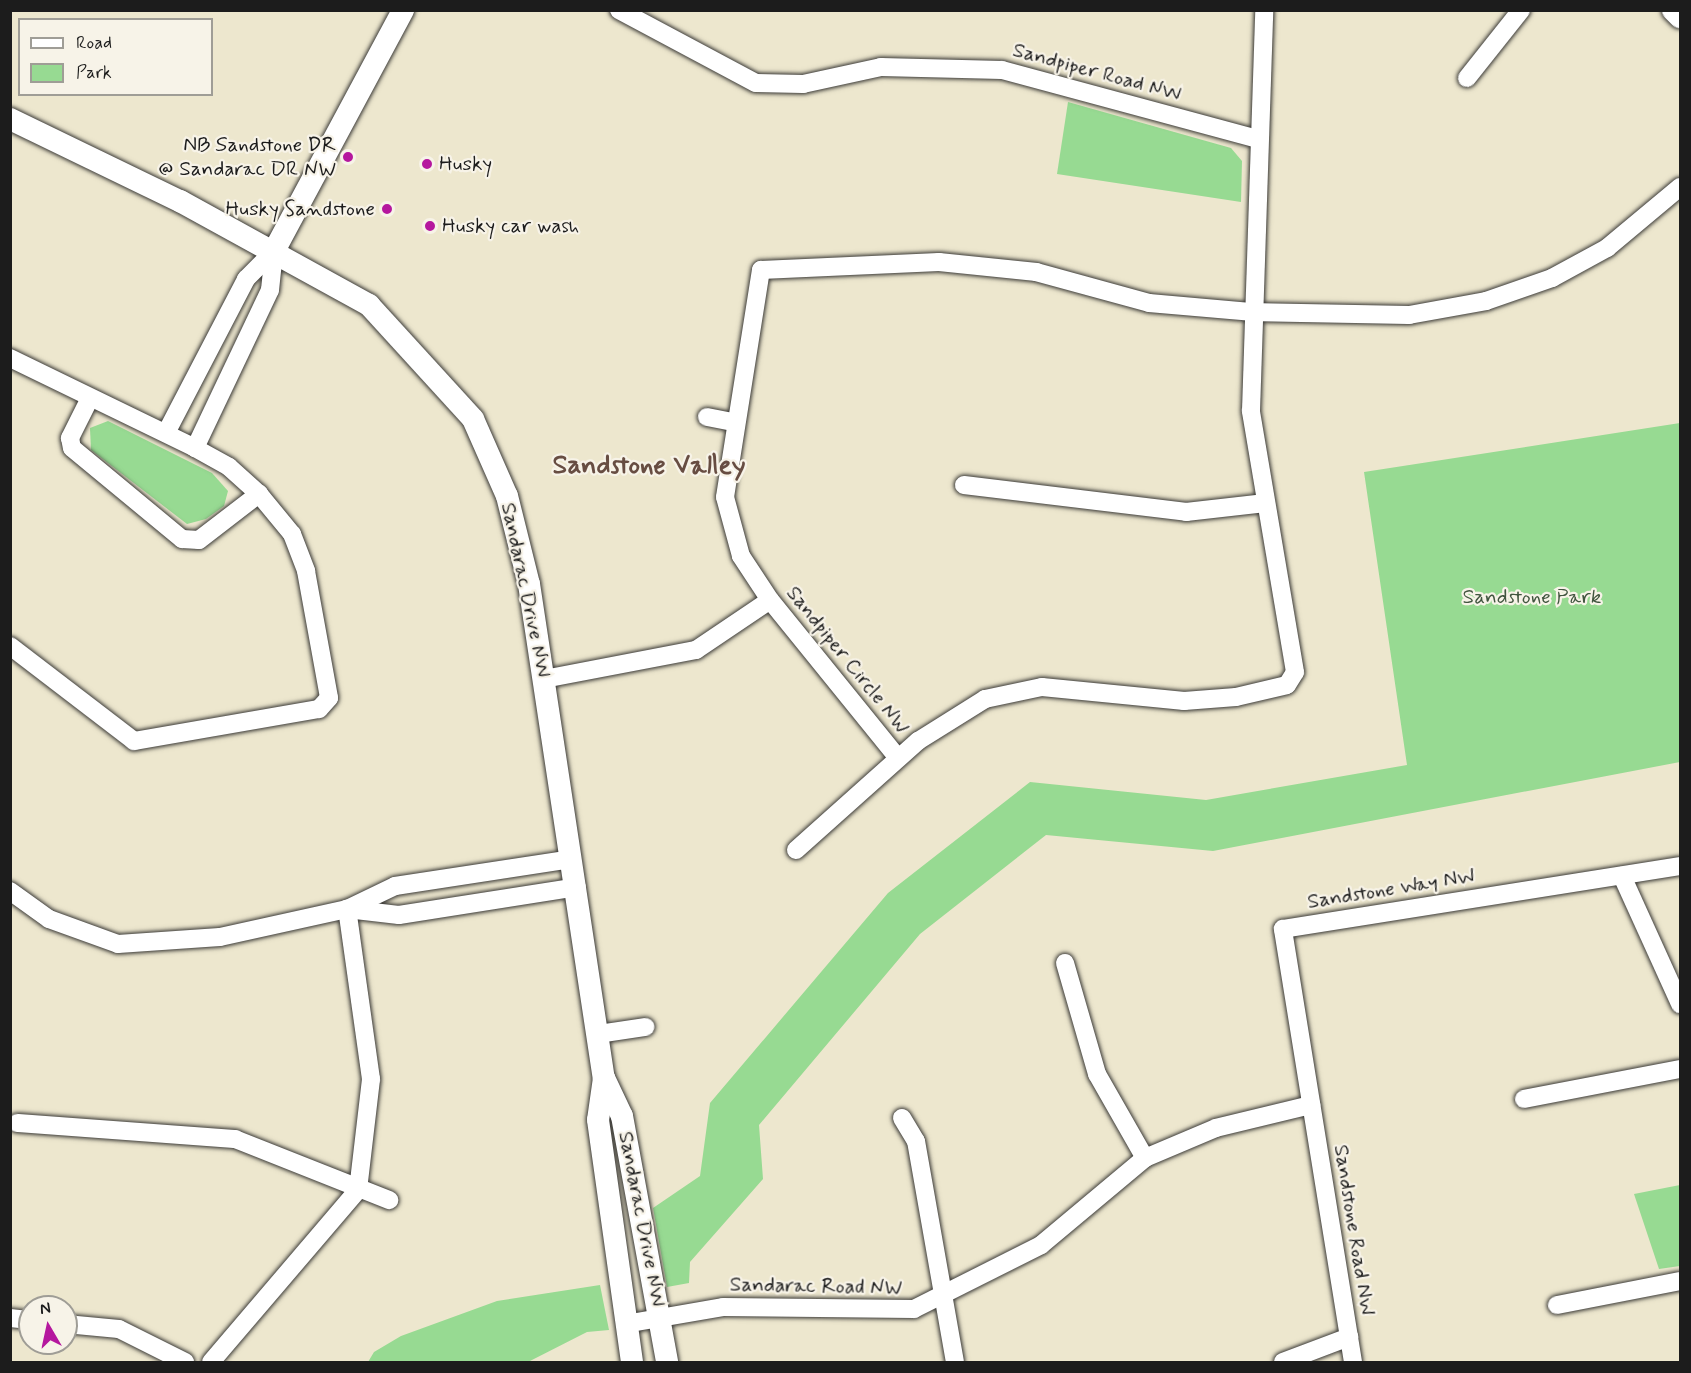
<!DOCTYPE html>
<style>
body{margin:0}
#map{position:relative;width:1691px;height:1373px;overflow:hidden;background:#ede7ce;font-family:Mynerve,sans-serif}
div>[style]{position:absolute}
.green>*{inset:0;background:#97da92}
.roads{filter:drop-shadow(0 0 2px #3b3a37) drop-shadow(0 0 2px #3b3a37)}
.minor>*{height:18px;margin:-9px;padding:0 9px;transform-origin:9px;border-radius:9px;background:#fff}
.tertiary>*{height:22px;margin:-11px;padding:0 11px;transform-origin:11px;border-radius:11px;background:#fff}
.dots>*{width:16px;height:16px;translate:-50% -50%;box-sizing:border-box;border:3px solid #f7f3e8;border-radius:50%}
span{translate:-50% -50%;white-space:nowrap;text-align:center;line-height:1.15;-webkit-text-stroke:4.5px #f7f3e8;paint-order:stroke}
.street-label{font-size:21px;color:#1c1c1c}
.poi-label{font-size:21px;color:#1c1c1c}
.right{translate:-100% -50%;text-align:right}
.left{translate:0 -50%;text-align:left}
.park-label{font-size:21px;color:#41553f}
.district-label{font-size:27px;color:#674d42;font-weight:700}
.frame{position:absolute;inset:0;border:12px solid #1c1c1c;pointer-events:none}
.legend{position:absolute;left:18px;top:18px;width:195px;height:78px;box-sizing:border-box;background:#f7f3e8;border:2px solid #9f9d96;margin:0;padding:8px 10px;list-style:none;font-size:18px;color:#1c1c1c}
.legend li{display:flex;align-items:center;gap:12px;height:30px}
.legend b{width:30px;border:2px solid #9f9d96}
.north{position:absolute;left:18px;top:1295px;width:60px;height:60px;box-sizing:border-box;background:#f7f3e8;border:2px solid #9f9d96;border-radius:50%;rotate:351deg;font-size:16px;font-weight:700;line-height:24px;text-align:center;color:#1c1c1c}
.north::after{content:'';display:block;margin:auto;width:21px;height:27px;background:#b5179e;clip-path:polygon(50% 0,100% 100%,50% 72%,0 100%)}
</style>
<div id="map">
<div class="green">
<div style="clip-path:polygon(1068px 102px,1231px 148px,1242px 161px,1241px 202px,1057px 174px)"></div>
<div style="clip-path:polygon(108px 421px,212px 473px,228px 491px,224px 506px,206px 519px,187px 524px,91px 450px,90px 428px)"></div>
<div style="clip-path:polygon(1680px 423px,1680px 762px,1213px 851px,1046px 835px,920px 934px,759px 1125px,763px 1179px,690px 1262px,689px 1283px,667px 1287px,653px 1208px,700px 1176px,710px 1103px,888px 893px,1030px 782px,1206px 800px,1407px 765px,1364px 472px)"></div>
<div style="clip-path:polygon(1680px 1185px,1680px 1266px,1659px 1269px,1634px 1194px)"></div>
<div style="clip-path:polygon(600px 1285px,609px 1330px,587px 1332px,528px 1362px,368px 1362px,374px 1352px,401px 1336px,497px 1301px)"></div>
</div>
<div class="roads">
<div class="minor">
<div style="left:619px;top:10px;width:155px;rotate:28.1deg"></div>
<div style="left:756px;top:83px;width:47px;rotate:1.2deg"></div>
<div style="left:803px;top:84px;width:80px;rotate:-12.3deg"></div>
<div style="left:881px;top:67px;width:121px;rotate:1.4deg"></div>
<div style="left:1002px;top:70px;width:264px;rotate:15.1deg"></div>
<div style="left:1467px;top:78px;width:87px;rotate:-51.5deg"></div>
<div style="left:10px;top:358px;width:206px;rotate:25.9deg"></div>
<div style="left:195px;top:448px;width:39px;rotate:29deg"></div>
<div style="left:229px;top:467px;width:40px;rotate:42deg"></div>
<div style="left:259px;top:494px;width:52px;rotate:50.5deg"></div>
<div style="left:292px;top:534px;width:40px;rotate:69deg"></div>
<div style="left:306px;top:571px;width:129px;rotate:79.7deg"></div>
<div style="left:329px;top:698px;width:15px;rotate:132deg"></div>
<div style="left:319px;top:709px;width:188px;rotate:170.2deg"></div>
<div style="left:134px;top:741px;width:156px;rotate:-142.5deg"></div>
<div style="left:90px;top:398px;width:45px;rotate:116.6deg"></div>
<div style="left:70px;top:438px;width:10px;rotate:79deg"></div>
<div style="left:72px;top:448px;width:143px;rotate:39.6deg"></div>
<div style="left:182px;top:539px;width:17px;rotate:3deg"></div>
<div style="left:199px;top:540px;width:76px;rotate:-37.5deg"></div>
<div style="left:707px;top:417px;width:25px;rotate:11deg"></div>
<div style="left:166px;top:433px;width:174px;rotate:-62.5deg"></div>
<div style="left:246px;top:279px;width:40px;rotate:-45deg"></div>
<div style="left:195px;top:448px;width:175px;rotate:-64.6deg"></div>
<div style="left:270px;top:290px;width:39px;rotate:-84deg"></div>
<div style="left:964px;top:485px;width:224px;rotate:6.9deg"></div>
<div style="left:1186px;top:512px;width:80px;rotate:-6.5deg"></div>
<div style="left:544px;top:679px;width:155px;rotate:-10.8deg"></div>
<div style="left:696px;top:650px;width:89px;rotate:-34deg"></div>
<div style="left:898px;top:758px;width:203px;rotate:-129deg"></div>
<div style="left:770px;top:600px;width:53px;rotate:-123.4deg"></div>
<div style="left:741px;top:556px;width:61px;rotate:-105.2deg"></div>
<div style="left:725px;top:497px;width:230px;rotate:-81deg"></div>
<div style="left:761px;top:270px;width:178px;rotate:-2.6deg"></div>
<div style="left:939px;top:262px;width:98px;rotate:5.9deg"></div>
<div style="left:1036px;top:272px;width:117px;rotate:15.3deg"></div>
<div style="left:1149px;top:303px;width:102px;rotate:5deg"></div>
<div style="left:1251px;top:312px;width:158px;rotate:1.1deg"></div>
<div style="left:1409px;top:315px;width:78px;rotate:-10.3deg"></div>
<div style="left:1486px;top:301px;width:70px;rotate:-19.2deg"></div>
<div style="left:1552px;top:278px;width:63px;rotate:-28.6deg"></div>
<div style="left:1607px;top:248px;width:95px;rotate:-39.9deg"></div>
<div style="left:796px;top:850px;width:164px;rotate:-41.8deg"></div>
<div style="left:918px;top:741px;width:79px;rotate:-32.1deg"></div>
<div style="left:985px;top:699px;width:58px;rotate:-11.9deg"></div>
<div style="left:1042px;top:687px;width:143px;rotate:5.6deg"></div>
<div style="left:1184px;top:701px;width:52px;rotate:-4.4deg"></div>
<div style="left:1236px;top:697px;width:52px;rotate:-13.2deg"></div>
<div style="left:1287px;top:685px;width:15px;rotate:-58deg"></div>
<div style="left:1295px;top:672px;width:265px;rotate:-99.6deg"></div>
<div style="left:1251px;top:411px;width:401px;rotate:-88.1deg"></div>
<div style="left:1622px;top:876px;width:141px;rotate:65.6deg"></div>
<div style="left:10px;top:891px;width:48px;rotate:35.7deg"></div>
<div style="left:49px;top:919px;width:73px;rotate:19.9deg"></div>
<div style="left:118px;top:944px;width:102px;rotate:-3.9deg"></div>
<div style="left:220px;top:937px;width:130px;rotate:-12.4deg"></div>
<div style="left:347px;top:909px;width:53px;rotate:-25.6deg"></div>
<div style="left:395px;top:886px;width:178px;rotate:-8.7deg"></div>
<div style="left:347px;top:909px;width:52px;rotate:6.6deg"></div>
<div style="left:399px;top:915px;width:180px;rotate:-8.9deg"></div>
<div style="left:1065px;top:963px;width:116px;rotate:73.9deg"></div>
<div style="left:1097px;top:1074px;width:97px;rotate:60.3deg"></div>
<div style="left:598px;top:1034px;width:48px;rotate:-8.5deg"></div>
<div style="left:1524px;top:1099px;width:159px;rotate:-10.9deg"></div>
<div style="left:902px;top:1118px;width:27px;rotate:59deg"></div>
<div style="left:916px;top:1141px;width:224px;rotate:80deg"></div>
<div style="left:17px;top:1123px;width:219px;rotate:4.2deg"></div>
<div style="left:235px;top:1139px;width:166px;rotate:21.6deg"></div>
<div style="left:1557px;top:1305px;width:125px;rotate:-11deg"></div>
<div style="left:10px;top:1318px;width:20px;rotate:6deg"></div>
<div style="left:66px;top:1324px;width:53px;rotate:5.4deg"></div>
<div style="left:119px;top:1329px;width:74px;rotate:26.6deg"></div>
<div style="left:625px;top:1324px;width:99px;rotate:-9.8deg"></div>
<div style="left:723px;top:1307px;width:191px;rotate:0.6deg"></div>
<div style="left:914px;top:1309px;width:142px;rotate:-26.7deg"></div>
<div style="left:1041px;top:1245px;width:136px;rotate:-39.9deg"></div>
<div style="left:1145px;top:1158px;width:77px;rotate:-22.9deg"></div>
<div style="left:1216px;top:1128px;width:98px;rotate:-13.6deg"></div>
<div style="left:211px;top:1362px;width:226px;rotate:-49.5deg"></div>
<div style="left:358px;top:1190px;width:112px;rotate:-83.3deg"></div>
<div style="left:371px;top:1079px;width:172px;rotate:-98deg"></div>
<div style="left:1283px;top:1362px;width:71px;rotate:-20.7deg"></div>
<div style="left:1353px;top:1362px;width:439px;rotate:-99.2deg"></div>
<div style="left:1283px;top:929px;width:402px;rotate:-9deg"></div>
</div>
<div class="tertiary">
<div style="left:1673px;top:10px;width:10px;rotate:45deg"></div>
<div style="left:10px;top:119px;width:189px;rotate:25.8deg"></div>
<div style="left:180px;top:201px;width:216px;rotate:28.8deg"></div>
<div style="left:369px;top:305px;width:154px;rotate:47.6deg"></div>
<div style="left:473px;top:419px;width:84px;rotate:66.2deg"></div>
<div style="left:507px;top:496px;width:91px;rotate:76deg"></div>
<div style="left:529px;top:584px;width:500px;rotate:81.4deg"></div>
<div style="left:604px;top:1078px;width:42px;rotate:98.1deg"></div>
<div style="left:598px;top:1120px;width:244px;rotate:82deg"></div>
<div style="left:274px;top:251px;width:273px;rotate:-61.8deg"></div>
<div style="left:604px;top:1078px;width:42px;rotate:64.7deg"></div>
<div style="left:622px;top:1116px;width:250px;rotate:79.6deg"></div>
</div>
</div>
<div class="dots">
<div style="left:348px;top:157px;background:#b5179e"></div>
<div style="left:427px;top:164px;background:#b5179e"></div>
<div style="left:387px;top:209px;background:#b5179e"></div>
<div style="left:430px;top:226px;background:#b5179e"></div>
</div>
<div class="street-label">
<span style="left:1097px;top:72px;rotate:15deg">Sandpiper Road NW</span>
<span style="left:526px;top:590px;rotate:78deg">Sandarac Drive NW</span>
<span style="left:848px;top:660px;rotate:51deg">Sandpiper Circle NW</span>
<span style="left:1391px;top:889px;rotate:-9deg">Sandstone Way NW</span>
<span style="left:642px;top:1219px;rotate:79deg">Sandarac Drive NW</span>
<span style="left:1354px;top:1230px;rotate:81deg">Sandstone Road NW</span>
<span style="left:816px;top:1286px;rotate:1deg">Sandarac Road NW</span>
</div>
<div class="poi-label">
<span class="right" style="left:336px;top:157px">NB Sandstone DR<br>@ Sandarac DR NW</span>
<span class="left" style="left:439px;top:164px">Husky</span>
<span class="right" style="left:375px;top:209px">Husky Sandstone</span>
<span class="left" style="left:442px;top:226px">Husky car wash</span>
</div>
<div class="park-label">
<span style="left:1532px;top:597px">Sandstone Park</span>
</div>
<div class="district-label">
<span style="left:649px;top:466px">Sandstone Valley</span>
</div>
<div class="frame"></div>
<ul class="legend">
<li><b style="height:8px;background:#fff"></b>Road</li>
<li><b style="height:16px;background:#97da92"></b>Park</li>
</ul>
<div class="north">N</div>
</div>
